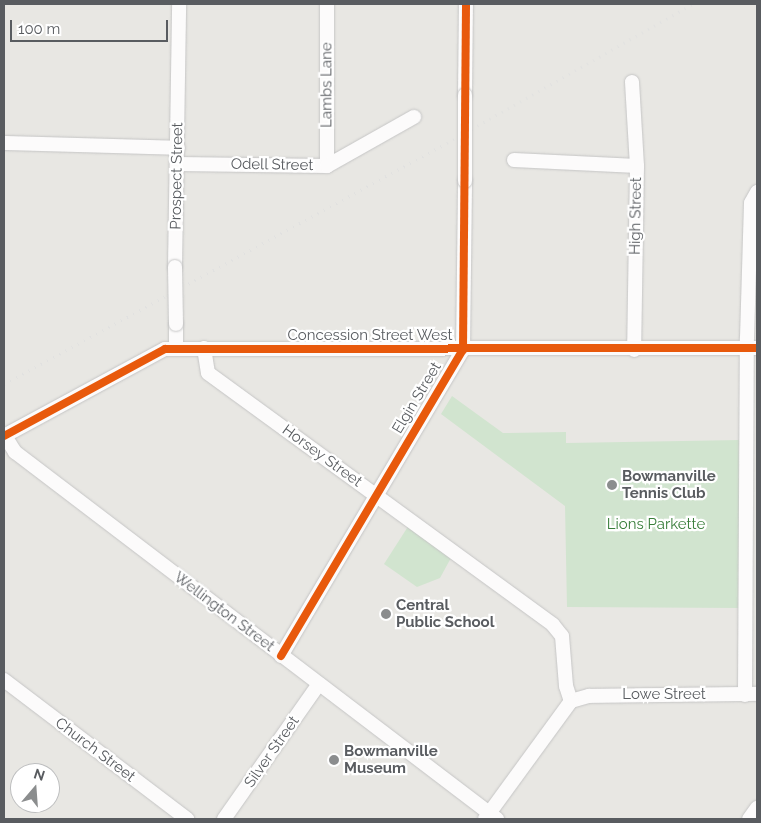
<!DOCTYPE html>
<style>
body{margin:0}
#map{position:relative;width:761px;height:823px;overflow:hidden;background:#e8e7e3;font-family:Raleway,sans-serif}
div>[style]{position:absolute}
.green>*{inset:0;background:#d1e4cf}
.roads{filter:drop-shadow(0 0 1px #c5c5c5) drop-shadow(0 0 1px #c5c5c5)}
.minor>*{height:14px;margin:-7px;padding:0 7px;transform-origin:7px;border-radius:7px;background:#fcfbfb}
.rail>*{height:3px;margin-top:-1.5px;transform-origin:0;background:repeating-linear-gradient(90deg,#e1e1e0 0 1px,transparent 0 7px)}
.bridges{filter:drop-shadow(0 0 1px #c5c5c5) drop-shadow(0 0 1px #c5c5c5)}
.minor-bridge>*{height:14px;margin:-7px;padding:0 7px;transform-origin:7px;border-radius:7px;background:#fcfbfb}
.cycleway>*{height:8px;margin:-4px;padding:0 4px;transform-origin:4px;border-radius:4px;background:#e8590c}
.dots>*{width:14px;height:14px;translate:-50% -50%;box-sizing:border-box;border:2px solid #fff;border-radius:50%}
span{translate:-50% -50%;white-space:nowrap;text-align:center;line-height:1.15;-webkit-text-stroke:4.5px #fff;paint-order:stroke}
.street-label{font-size:15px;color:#595c60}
.poi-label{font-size:15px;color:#595c60;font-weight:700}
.left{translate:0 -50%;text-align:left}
.park-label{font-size:15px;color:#397e3b}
.frame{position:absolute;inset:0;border:5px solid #595c60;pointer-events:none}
.north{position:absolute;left:10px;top:763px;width:50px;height:50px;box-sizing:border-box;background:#fff;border:1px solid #bdbebf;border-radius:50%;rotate:18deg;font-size:14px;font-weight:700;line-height:20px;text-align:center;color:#595c60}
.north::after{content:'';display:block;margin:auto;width:18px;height:22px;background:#8b8d8e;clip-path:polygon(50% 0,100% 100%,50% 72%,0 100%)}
.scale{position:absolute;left:10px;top:20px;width:158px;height:22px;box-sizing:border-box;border:2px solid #595c60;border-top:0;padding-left:6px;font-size:15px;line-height:18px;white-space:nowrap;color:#595c60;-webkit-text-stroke:4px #fff;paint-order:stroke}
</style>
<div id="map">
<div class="green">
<div style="clip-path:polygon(452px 396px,503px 433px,566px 432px,566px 443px,740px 440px,739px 608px,567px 607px,565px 506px,441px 414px)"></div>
<div style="clip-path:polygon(409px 525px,452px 556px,440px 578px,417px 587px,384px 564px)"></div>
</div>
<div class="roads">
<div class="minor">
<div style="left:327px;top:4px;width:162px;rotate:90deg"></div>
<div style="left:632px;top:82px;width:84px;rotate:86.6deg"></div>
<div style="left:637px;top:166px;width:184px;rotate:90.9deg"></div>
<div style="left:465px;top:95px;width:91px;rotate:-89.4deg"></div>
<div style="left:4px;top:143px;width:174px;rotate:1.6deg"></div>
<div style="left:514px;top:160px;width:123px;rotate:2.8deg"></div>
<div style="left:178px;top:164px;width:149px;rotate:0.8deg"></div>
<div style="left:327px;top:166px;width:100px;rotate:-29.4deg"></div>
<div style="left:175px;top:267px;width:263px;rotate:-89.1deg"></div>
<div style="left:176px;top:348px;width:24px;rotate:-90deg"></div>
<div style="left:204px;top:348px;width:25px;rotate:81deg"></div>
<div style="left:208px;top:373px;width:427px;rotate:36.1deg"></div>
<div style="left:553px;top:625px;width:14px;rotate:51deg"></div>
<div style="left:562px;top:636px;width:50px;rotate:85.4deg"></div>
<div style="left:566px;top:686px;width:16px;rotate:72deg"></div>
<div style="left:4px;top:436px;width:183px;rotate:-28.4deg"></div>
<div style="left:165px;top:349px;width:592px;rotate:-0.1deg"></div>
<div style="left:5px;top:436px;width:19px;rotate:58deg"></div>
<div style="left:15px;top:452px;width:606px;rotate:37.29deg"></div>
<div style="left:281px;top:656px;width:356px;rotate:-59.3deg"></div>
<div style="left:463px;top:350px;width:169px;rotate:-89.3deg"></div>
<div style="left:4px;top:680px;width:230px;rotate:37.2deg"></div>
<div style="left:745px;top:695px;width:357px;rotate:-89.7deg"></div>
<div style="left:747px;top:338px;width:135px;rotate:-88.3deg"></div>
<div style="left:751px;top:203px;width:13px;rotate:-61deg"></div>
<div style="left:571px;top:701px;width:19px;rotate:-16deg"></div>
<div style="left:589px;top:696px;width:168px;rotate:-0.7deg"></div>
<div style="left:224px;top:819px;width:165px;rotate:-54.9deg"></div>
<div style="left:485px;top:819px;width:146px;rotate:-53.9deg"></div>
<div style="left:749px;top:819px;width:14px;rotate:-54deg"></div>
</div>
</div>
<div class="rail">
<div style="left:4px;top:384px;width:504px;rotate:-28.55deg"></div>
<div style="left:447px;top:143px;width:283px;rotate:-29.5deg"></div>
</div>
<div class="bridges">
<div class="minor-bridge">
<div style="left:465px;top:95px;width:86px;rotate:90deg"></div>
<div style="left:175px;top:267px;width:57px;rotate:89deg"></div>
</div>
</div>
<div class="cycleway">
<div style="left:4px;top:436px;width:183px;rotate:-28.4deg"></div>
<div style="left:165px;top:349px;width:592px;rotate:-0.1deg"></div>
<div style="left:281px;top:656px;width:356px;rotate:-59.3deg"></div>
<div style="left:463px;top:350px;width:346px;rotate:-89.5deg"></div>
</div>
<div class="dots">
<div style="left:612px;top:485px;background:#8b8d8e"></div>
<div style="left:386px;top:614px;background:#8b8d8e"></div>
<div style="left:334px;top:760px;background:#8b8d8e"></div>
</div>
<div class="street-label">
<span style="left:327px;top:85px;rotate:-90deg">Lambs Lane</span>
<span style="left:272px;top:165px;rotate:1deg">Odell Street</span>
<span style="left:177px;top:176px;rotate:-89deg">Prospect Street</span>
<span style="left:636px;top:216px;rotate:-89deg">High Street</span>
<span style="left:370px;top:336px">Concession Street West</span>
<span style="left:417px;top:398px;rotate:-59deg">Elgin Street</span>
<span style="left:322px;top:456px;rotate:36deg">Horsey Street</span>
<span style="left:224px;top:612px;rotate:37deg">Wellington Street</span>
<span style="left:664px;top:695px">Lowe Street</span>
<span style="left:95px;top:750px;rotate:37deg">Church Street</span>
<span style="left:272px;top:752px;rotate:-55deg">Silver Street</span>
</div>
<div class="poi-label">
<span class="left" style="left:622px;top:485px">Bowmanville<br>Tennis Club</span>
<span class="left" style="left:396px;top:614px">Central<br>Public School</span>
<span class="left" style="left:344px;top:760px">Bowmanville<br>Museum</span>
</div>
<div class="park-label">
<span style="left:656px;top:525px">Lions Parkette</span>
</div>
<div class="frame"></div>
<div class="north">N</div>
<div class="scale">100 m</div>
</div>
